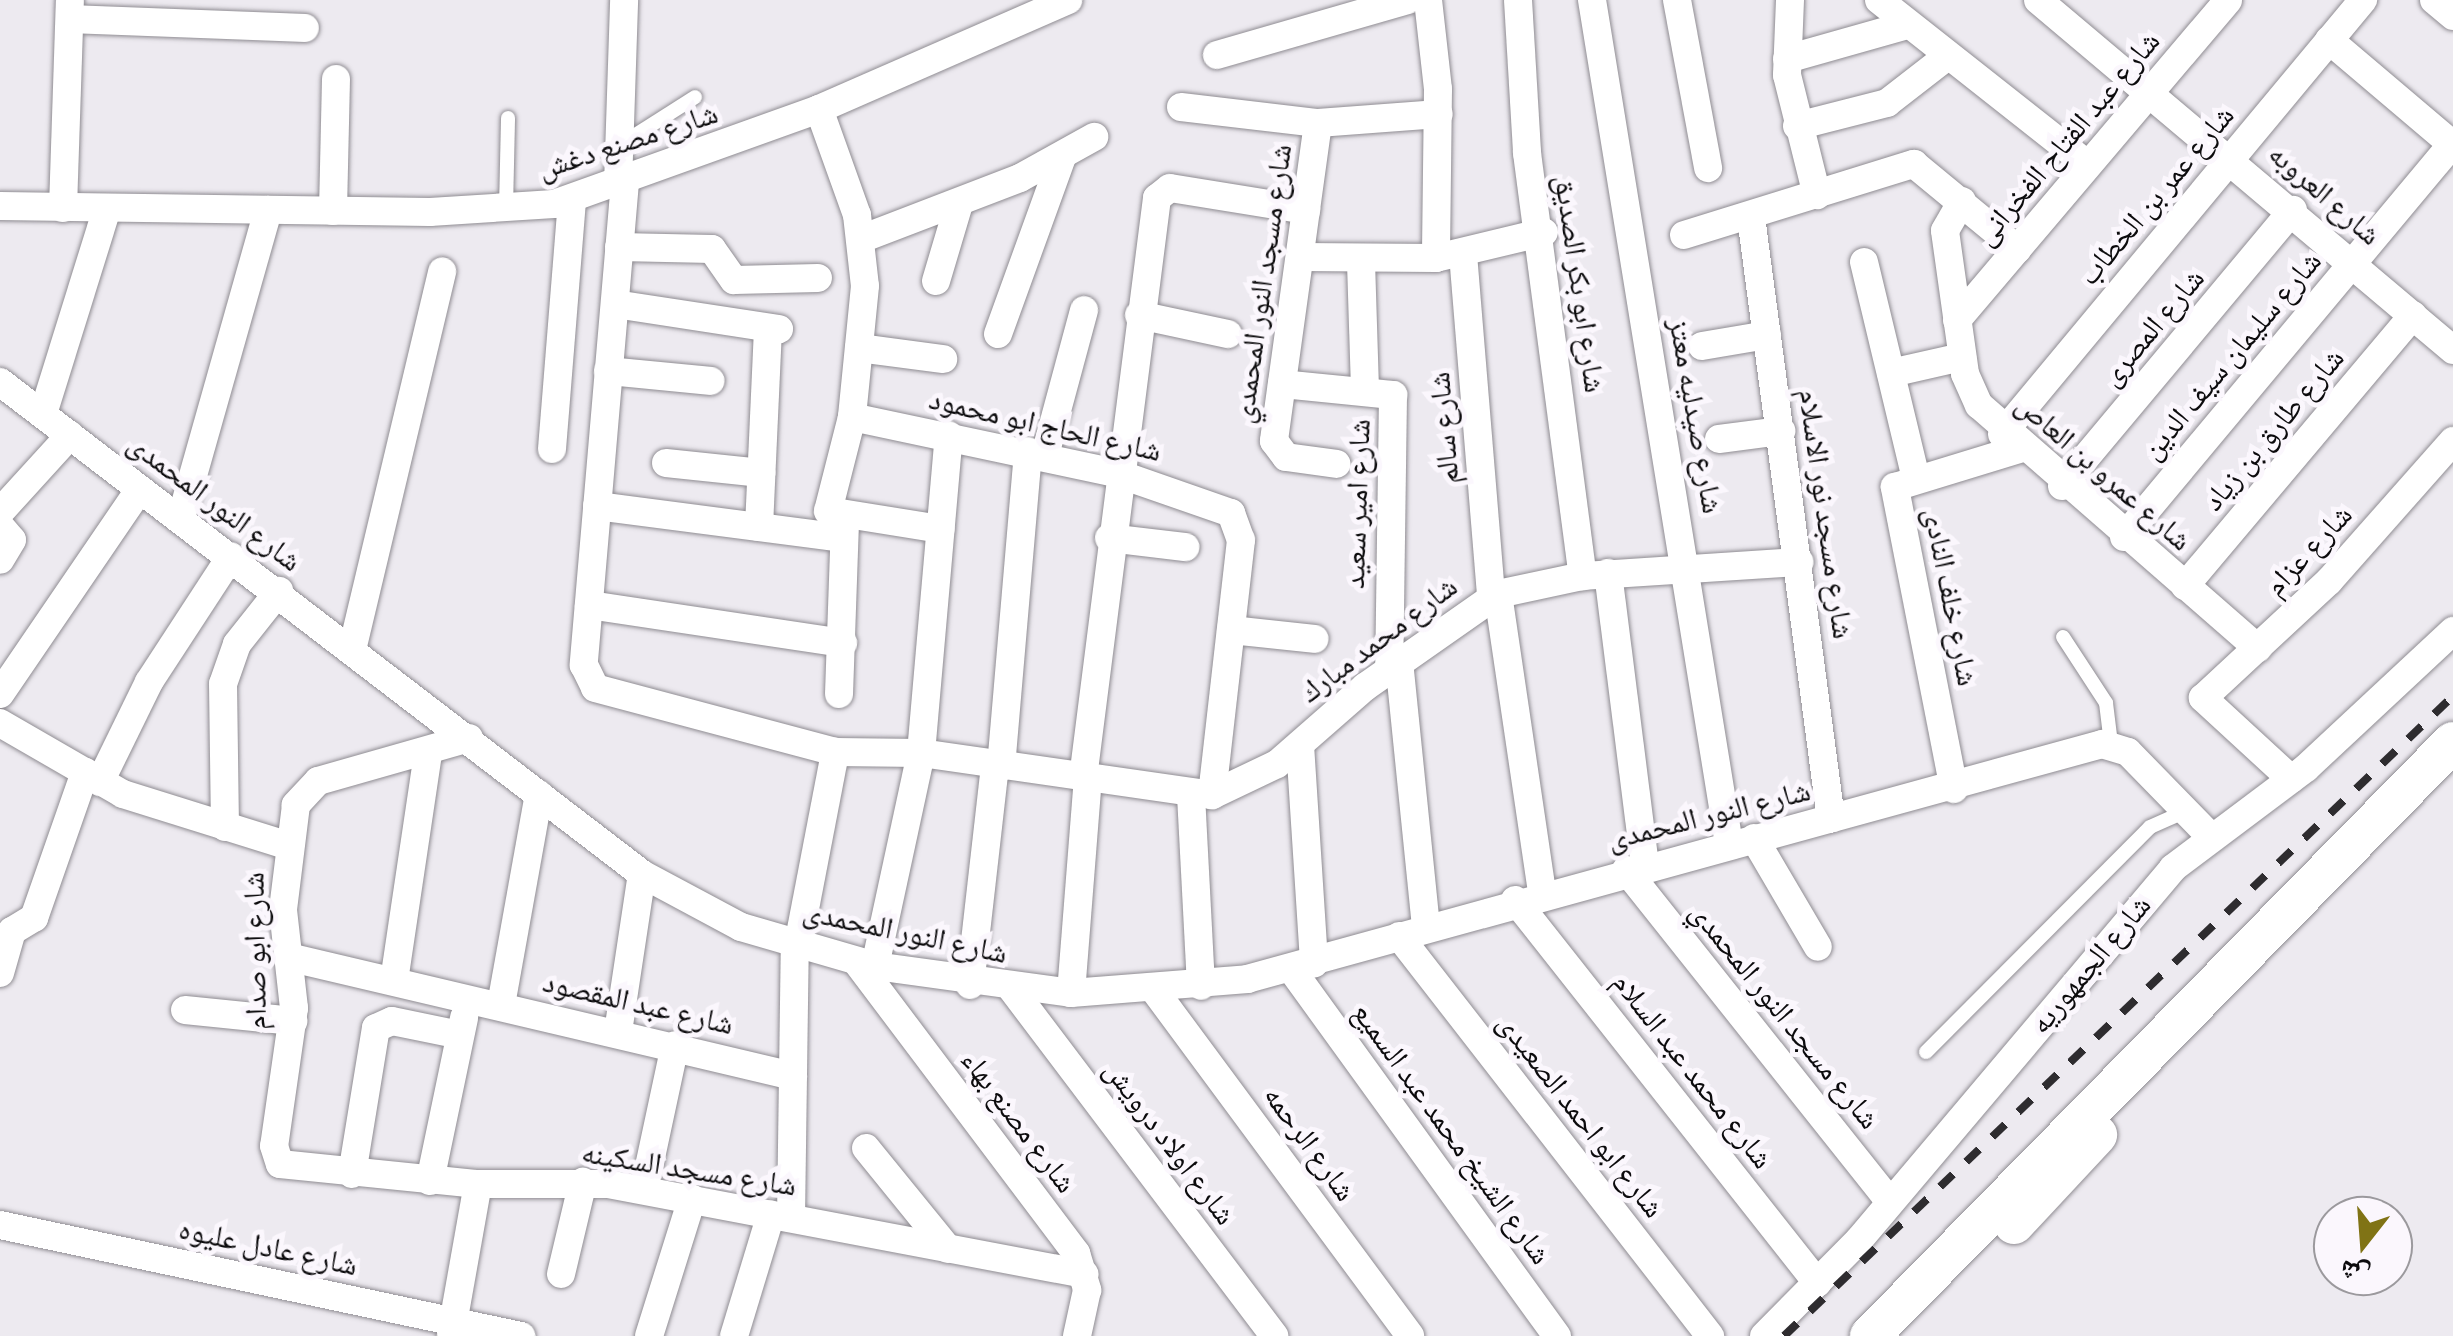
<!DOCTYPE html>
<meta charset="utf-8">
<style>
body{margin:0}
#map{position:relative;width:2453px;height:1336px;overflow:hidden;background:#edeaf0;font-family:"Source Sans 3","Noto Naskh Arabic",sans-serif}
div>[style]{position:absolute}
.roads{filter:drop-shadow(0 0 2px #8f8c92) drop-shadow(0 0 2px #8f8c92)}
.service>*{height:14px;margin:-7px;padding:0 7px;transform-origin:7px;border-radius:7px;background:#fff}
.minor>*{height:28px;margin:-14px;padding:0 14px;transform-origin:14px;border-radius:14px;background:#fff}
.secondary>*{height:40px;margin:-20px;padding:0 20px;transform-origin:20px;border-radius:20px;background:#fff}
.rail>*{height:8px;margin-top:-4px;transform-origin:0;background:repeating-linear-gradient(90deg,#2e2c2f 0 18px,transparent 0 36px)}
span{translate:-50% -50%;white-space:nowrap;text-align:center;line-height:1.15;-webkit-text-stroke:10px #fbf7fd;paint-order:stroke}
.street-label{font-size:30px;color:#0c0b0d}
.north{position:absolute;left:2313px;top:1196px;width:100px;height:100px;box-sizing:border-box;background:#fbf7fd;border:2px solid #9b999d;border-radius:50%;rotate:197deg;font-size:28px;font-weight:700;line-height:40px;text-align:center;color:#0c0b0d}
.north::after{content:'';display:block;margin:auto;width:35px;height:45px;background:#807315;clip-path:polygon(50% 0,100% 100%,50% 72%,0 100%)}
</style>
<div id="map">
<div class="roads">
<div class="service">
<div style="left:620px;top:145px;width:89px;rotate:-32.6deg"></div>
<div style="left:506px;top:208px;width:90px;rotate:-88.7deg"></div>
<div style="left:2063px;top:637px;width:79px;rotate:56.9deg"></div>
<div style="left:2106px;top:703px;width:41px;rotate:83deg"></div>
<div style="left:1926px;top:1052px;width:317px;rotate:-45.1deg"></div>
<div style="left:2150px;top:827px;width:39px;rotate:-24deg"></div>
</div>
<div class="minor">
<div style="left:1428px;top:0;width:90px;rotate:83.6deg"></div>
<div style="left:1438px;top:89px;width:169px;rotate:90.7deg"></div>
<div style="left:1518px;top:0;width:153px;rotate:86.6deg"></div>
<div style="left:1527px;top:153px;width:427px;rotate:82.5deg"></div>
<div style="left:1592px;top:0;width:855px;rotate:80.78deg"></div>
<div style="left:1677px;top:0;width:171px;rotate:79.5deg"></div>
<div style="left:1790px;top:0;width:75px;rotate:92.3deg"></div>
<div style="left:1787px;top:75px;width:124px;rotate:76deg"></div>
<div style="left:1879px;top:0;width:266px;rotate:38.3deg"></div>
<div style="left:2038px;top:0;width:543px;rotate:40.14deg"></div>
<div style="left:2434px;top:0;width:25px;rotate:40deg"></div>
<div style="left:70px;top:19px;width:235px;rotate:2.2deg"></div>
<div style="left:2329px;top:40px;width:162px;rotate:40.3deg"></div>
<div style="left:1217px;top:55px;width:198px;rotate:-16.1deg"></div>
<div style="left:1787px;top:59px;width:125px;rotate:-15.8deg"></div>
<div style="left:1181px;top:107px;width:138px;rotate:6.7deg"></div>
<div style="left:1318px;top:123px;width:121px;rotate:-4.3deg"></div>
<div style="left:819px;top:109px;width:113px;rotate:70.3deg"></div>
<div style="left:857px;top:215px;width:71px;rotate:83.6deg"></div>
<div style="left:865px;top:286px;width:132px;rotate:95.7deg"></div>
<div style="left:852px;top:417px;width:97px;rotate:104.3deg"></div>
<div style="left:828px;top:511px;width:114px;rotate:9.1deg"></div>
<div style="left:1318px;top:123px;width:321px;rotate:97.9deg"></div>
<div style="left:1274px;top:441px;width:20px;rotate:53deg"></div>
<div style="left:1286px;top:457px;width:51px;rotate:7.8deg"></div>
<div style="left:1797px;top:126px;width:93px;rotate:-14.3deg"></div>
<div style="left:1887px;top:103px;width:73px;rotate:-37.8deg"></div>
<div style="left:625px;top:182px;width:485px;rotate:94.9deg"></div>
<div style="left:584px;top:665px;width:25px;rotate:64deg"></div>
<div style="left:595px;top:688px;width:248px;rotate:14.9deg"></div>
<div style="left:835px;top:752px;width:86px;rotate:0.7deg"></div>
<div style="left:921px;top:753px;width:294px;rotate:8.2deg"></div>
<div style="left:1212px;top:795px;width:72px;rotate:-25.5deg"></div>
<div style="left:1277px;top:764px;width:117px;rotate:-41.2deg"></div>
<div style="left:1365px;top:687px;width:162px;rotate:-35deg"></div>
<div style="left:1498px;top:594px;width:87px;rotate:-12deg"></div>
<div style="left:1583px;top:576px;width:217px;rotate:-3.7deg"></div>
<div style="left:618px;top:185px;width:185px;rotate:-88.1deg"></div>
<div style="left:1962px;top:201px;width:34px;rotate:120deg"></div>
<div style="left:1945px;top:231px;width:144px;rotate:82deg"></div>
<div style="left:1965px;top:374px;width:34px;rotate:66deg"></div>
<div style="left:1979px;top:405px;width:370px;rotate:41.1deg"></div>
<div style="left:0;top:206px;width:430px;rotate:0.8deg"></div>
<div style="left:430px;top:212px;width:124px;rotate:-3.7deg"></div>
<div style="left:554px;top:204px;width:282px;rotate:-19.7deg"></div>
<div style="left:819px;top:109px;width:272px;rotate:-23.6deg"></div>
<div style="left:63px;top:208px;width:207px;rotate:-88.1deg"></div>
<div style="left:333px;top:211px;width:132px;rotate:-88.7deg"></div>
<div style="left:1751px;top:217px;width:607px;rotate:82.43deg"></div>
<div style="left:1684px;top:235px;width:241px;rotate:-17.2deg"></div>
<div style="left:1914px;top:164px;width:134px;rotate:39.5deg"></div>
<div style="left:861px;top:239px;width:170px;rotate:-21deg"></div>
<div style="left:1020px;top:178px;width:85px;rotate:-29deg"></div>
<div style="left:619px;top:247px;width:93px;rotate:1.2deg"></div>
<div style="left:712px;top:249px;width:38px;rotate:55deg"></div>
<div style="left:734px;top:280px;width:84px;rotate:-1.4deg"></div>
<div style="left:1463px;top:254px;width:345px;rotate:85.3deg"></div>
<div style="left:1300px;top:257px;width:136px;rotate:0.4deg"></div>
<div style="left:1436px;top:258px;width:111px;rotate:-13.5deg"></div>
<div style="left:1361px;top:262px;width:127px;rotate:88.2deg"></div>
<div style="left:1864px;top:262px;width:222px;rotate:76.5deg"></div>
<div style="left:936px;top:281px;width:80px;rotate:-73.4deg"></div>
<div style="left:615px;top:304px;width:166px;rotate:8.7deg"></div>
<div style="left:1139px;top:315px;width:91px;rotate:12.1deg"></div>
<div style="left:1957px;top:320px;width:419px;rotate:-49.7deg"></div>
<div style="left:998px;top:334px;width:188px;rotate:-70.1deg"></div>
<div style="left:1702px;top:346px;width:66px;rotate:-9.6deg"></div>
<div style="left:859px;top:348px;width:85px;rotate:7.5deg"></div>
<div style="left:608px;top:371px;width:103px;rotate:5.5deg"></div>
<div style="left:1891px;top:373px;width:73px;rotate:-12.7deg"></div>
<div style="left:0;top:382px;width:809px;rotate:37.46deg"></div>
<div style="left:642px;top:874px;width:112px;rotate:28.2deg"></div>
<div style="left:741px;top:927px;width:140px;rotate:16.2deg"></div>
<div style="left:875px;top:966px;width:198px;rotate:7.8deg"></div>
<div style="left:1071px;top:993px;width:177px;rotate:-4.5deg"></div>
<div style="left:1247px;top:979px;width:887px;rotate:-15.37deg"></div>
<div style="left:2102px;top:744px;width:27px;rotate:17deg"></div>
<div style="left:2128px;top:752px;width:116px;rotate:45.7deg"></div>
<div style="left:1282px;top:384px;width:112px;rotate:5.7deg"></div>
<div style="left:1393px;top:395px;width:274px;rotate:90.8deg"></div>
<div style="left:43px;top:414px;width:215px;rotate:-72.7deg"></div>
<div style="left:852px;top:417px;width:270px;rotate:12deg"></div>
<div style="left:1116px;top:473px;width:122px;rotate:19.2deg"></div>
<div style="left:1231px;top:513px;width:29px;rotate:70deg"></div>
<div style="left:1241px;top:540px;width:257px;rotate:96.5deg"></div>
<div style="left:2002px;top:434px;width:565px;rotate:-50.25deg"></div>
<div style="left:1719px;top:439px;width:63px;rotate:-7.4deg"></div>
<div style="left:552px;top:449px;width:250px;rotate:-85.4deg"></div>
<div style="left:1045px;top:455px;width:150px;rotate:-74.9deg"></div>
<div style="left:666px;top:463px;width:96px;rotate:6deg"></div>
<div style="left:2062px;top:486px;width:360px;rotate:-50.1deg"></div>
<div style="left:597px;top:506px;width:249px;rotate:7.4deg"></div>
<div style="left:0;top:512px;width:104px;rotate:-47.7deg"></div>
<div style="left:181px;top:518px;width:320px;rotate:-74.2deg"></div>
<div style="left:0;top:526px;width:18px;rotate:49deg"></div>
<div style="left:12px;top:540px;width:23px;rotate:121deg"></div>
<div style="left:759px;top:527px;width:199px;rotate:-87.4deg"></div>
<div style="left:2124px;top:537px;width:513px;rotate:-50.14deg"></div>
<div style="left:1109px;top:538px;width:77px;rotate:6.8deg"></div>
<div style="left:1608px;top:573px;width:294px;rotate:82.8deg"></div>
<div style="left:2185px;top:586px;width:354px;rotate:-49.9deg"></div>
<div style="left:1498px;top:594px;width:301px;rotate:81.6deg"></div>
<div style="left:589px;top:605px;width:257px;rotate:8.5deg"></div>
<div style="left:1231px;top:630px;width:84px;rotate:6.1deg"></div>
<div style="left:353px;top:646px;width:385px;rotate:-76.6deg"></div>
<div style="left:1399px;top:661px;width:268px;rotate:84.2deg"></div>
<div style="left:0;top:694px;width:248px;rotate:-55.7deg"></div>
<div style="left:839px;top:694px;width:173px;rotate:-88deg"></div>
<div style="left:0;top:723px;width:142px;rotate:30deg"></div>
<div style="left:123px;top:794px;width:174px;rotate:17.4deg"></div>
<div style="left:469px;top:738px;width:157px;rotate:164.1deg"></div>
<div style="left:318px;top:781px;width:33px;rotate:133deg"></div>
<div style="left:296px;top:805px;width:106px;rotate:97.1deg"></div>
<div style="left:283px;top:910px;width:99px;rotate:83.6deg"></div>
<div style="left:294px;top:1008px;width:139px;rotate:98.2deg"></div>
<div style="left:274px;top:1146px;width:19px;rotate:72deg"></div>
<div style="left:280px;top:1164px;width:199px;rotate:5.8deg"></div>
<div style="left:478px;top:1184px;width:130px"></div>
<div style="left:608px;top:1184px;width:485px;rotate:10.7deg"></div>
<div style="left:1300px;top:745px;width:219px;rotate:86.3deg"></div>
<div style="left:1001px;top:767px;width:317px;rotate:-85.1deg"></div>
<div style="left:1083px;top:778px;width:585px;rotate:-82.73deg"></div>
<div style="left:1157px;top:198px;width:16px;rotate:-38deg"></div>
<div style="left:1170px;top:188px;width:138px;rotate:9.2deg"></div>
<div style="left:2291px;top:779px;width:120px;rotate:-137.4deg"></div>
<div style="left:2203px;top:698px;width:172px;rotate:-42.9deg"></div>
<div style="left:2329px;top:581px;width:187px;rotate:-48.5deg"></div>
<div style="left:100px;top:782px;width:111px;rotate:-63.9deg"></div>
<div style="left:149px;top:682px;width:150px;rotate:-56.9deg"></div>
<div style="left:1954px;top:789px;width:308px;rotate:-101.1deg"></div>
<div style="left:1895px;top:487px;width:130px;rotate:-17deg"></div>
<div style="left:1191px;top:795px;width:191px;rotate:87deg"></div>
<div style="left:225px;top:827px;width:143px;rotate:-90.8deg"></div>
<div style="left:223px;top:684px;width:42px;rotate:-70.7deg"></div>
<div style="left:237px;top:644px;width:68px;rotate:-51.6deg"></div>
<div style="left:1754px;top:838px;width:126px;rotate:59.6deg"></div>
<div style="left:1626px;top:870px;width:424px;rotate:51.5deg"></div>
<div style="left:1515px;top:900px;width:488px;rotate:51.7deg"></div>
<div style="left:1399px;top:936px;width:507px;rotate:52.13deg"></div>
<div style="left:798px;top:945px;width:197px;rotate:-79.1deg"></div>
<div style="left:288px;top:957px;width:519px;rotate:13.26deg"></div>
<div style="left:856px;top:961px;width:366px;rotate:53deg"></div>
<div style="left:1076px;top:1253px;width:39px;rotate:73deg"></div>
<div style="left:1087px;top:1290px;width:47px;rotate:102.3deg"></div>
<div style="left:875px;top:966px;width:218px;rotate:-77.8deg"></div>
<div style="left:921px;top:753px;width:319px;rotate:-85deg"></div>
<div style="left:1292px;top:970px;width:452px;rotate:54.1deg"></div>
<div style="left:0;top:973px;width:44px;rotate:-74.1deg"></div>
<div style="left:12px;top:931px;width:26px;rotate:-31deg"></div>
<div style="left:34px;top:918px;width:155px;rotate:-70.7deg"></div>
<div style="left:394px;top:981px;width:231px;rotate:-81.5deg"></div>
<div style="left:970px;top:985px;width:220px;rotate:-83.5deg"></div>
<div style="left:1012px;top:989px;width:435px;rotate:52.9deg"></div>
<div style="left:1155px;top:991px;width:429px;rotate:53.5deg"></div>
<div style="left:1071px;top:993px;width:215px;rotate:-85.5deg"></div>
<div style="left:501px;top:1005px;width:214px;rotate:-79.8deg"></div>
<div style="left:185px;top:1010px;width:109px;rotate:5.8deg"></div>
<div style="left:618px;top:1032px;width:160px;rotate:-81.4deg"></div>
<div style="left:866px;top:1148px;width:130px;rotate:50.9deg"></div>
<div style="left:352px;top:1174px;width:148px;rotate:-80.7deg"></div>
<div style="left:376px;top:1028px;width:17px;rotate:-24deg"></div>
<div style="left:392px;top:1021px;width:69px;rotate:11.6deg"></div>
<div style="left:430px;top:1181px;width:167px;rotate:-78.2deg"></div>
<div style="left:644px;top:1190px;width:148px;rotate:-77.9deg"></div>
<div style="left:791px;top:1218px;width:274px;rotate:-89.2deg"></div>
<div style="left:0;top:1225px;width:533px;rotate:12.03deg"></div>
<div style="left:561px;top:1274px;width:95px;rotate:-76.6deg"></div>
<div style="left:451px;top:1335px;width:153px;rotate:-79.9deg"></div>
<div style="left:649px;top:1336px;width:144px;rotate:-72.6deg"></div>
<div style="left:734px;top:1336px;width:127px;rotate:-73.1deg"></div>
<div style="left:1764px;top:1336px;width:135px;rotate:-45.3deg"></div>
<div style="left:1859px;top:1240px;width:487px;rotate:-49.8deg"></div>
<div style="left:2173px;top:868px;width:166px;rotate:-36.9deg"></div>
<div style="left:2306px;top:768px;width:201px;rotate:-43deg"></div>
</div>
<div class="secondary">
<div style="left:2014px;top:1224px;width:122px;rotate:-47deg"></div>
<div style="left:1870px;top:1336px;width:832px;rotate:-45.54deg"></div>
</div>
</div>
<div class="rail">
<div style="left:1784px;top:1336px;width:926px;rotate:-43.73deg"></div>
</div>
<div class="street-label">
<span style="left:2068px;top:139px;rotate:-50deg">شارع عبد الفتاح الفخرانى</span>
<span style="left:628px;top:142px;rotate:-18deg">شارع مصنع دغش</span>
<span style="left:2324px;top:195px;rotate:41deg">شارع العروبه</span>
<span style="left:2157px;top:196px;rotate:-50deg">شارع عمر بن الخطاب</span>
<span style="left:1263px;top:284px;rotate:-82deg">شارع مسجد النور المحمدي</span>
<span style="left:1579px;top:284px;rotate:82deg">شارع ابو بكر الصديق</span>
<span style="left:2153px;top:328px;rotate:-50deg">شارع المصرى</span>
<span style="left:2232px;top:356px;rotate:-50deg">شارع سليمان سيف الدين</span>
<span style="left:1695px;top:416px;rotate:80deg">شارع صيدليه معتز</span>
<span style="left:1045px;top:426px;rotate:13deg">شارع الحاج ابو محمود</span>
<span style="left:1445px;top:428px;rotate:-95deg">شارع سالم</span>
<span style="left:2274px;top:430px;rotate:-50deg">شارع طارق بن زياد</span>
<span style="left:2103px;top:473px;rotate:41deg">شارع عمرو بن العاص</span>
<span style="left:214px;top:503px;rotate:37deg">شارع النور المحمدى</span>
<span style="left:1358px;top:504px;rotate:-88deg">شارع امير سعيد</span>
<span style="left:1825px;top:514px;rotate:82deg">شارع مسجد نور الاسلام</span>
<span style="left:2309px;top:551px;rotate:-47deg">شارع عزام</span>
<span style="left:1950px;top:597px;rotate:79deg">شارع خلف النادى</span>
<span style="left:1379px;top:640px;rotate:-37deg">شارع محمد مبارك</span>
<span style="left:1709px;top:816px;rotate:-14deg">شارع النور المحمدى</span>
<span style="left:905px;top:933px;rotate:12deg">شارع النور المحمدى</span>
<span style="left:256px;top:951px;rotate:-91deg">شارع ابو صدام</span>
<span style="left:2091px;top:965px;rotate:-50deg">شارع الجمهوريه</span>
<span style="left:638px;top:1004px;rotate:13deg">شارع عبد المقصود</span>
<span style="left:1784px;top:1016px;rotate:51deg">شارع مسجد النور المحمدي</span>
<span style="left:1692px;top:1071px;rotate:52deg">شارع محمد عبد السلام</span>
<span style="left:1580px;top:1116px;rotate:52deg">شارع ابو احمد الصعيدى</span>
<span style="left:1018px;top:1122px;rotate:53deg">شارع مصنع بهاء</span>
<span style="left:1451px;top:1134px;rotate:54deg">شارع الشيخ محمد عبد السميع</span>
<span style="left:1169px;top:1143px;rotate:53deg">شارع اولاد درويش</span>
<span style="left:1309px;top:1144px;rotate:54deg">شارع الرحمه</span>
<span style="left:689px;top:1170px;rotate:9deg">شارع مسجد السكينه</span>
<span style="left:268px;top:1248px;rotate:12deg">شارع عادل عليوه</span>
</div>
<div class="north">ش</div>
</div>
